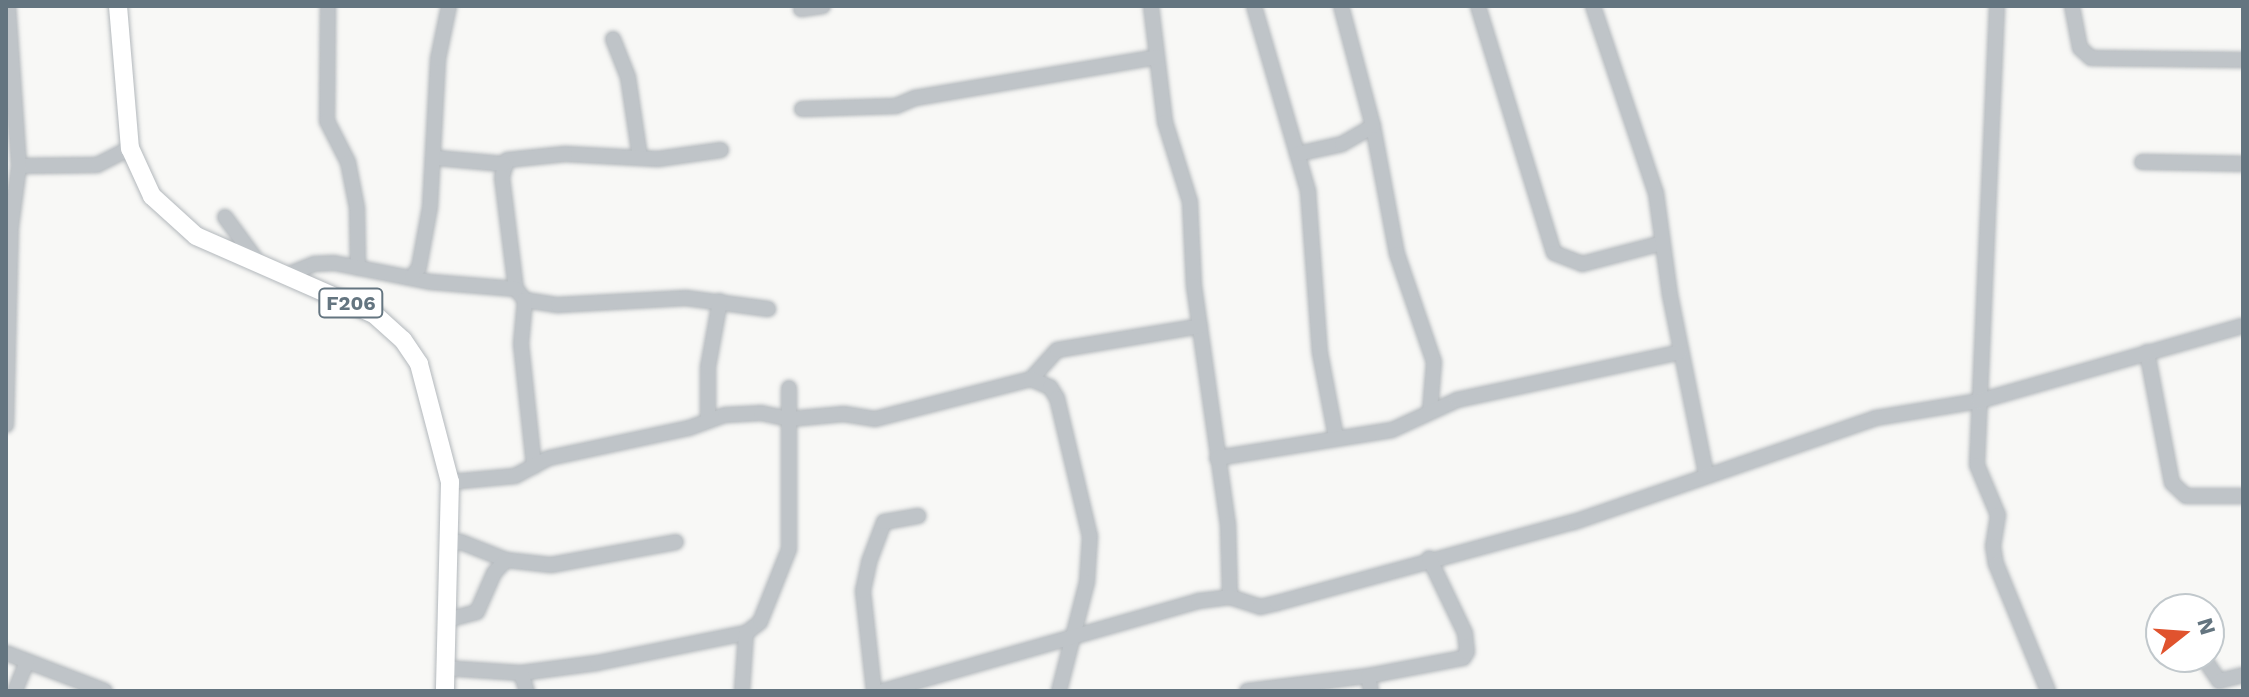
<!DOCTYPE html>
<style>
body{margin:0}
#map{position:relative;width:2249px;height:697px;overflow:hidden;background:#f8f8f6;font-family:"Work Sans",sans-serif}
div>[style]{position:absolute}
.roads{filter:drop-shadow(0 0 2px #b3b8bc) drop-shadow(0 0 2px #b3b8bc)}
.minor>*{height:14px;margin:-7px;padding:0 7px;transform-origin:7px;border-radius:7px;background:#bfc4c8}
.major>*{height:18px;margin:-9px;padding:0 9px;transform-origin:9px;border-radius:9px;background:#fff}
span{translate:-50% -50%;white-space:nowrap;text-align:center;line-height:1.15;-webkit-text-stroke:8px #fff;paint-order:stroke}
.shield-label span{padding:2px 6px;background:#fff;border:2px solid;border-radius:6px;-webkit-text-stroke-width:0}
.shield-label{font-size:20px;color:#647580;font-weight:700}
.frame{position:absolute;inset:0;border:8px solid #647580;pointer-events:none}
.north{position:absolute;left:2145px;top:593px;width:80px;height:80px;box-sizing:border-box;background:#fff;border:2px solid #c1c8cc;border-radius:50%;rotate:73deg;font-size:22px;font-weight:700;line-height:32px;text-align:center;color:#647580}
.north::after{content:'';display:block;margin:auto;width:28px;height:36px;background:#e0532e;clip-path:polygon(50% 0,100% 100%,50% 72%,0 100%)}
</style>
<div id="map">
<div class="roads">
<div class="minor">
<div style="left:328px;top:6px;width:115px;rotate:90.5deg"></div>
<div style="left:327px;top:121px;width:46px;rotate:62.9deg"></div>
<div style="left:348px;top:162px;width:47px;rotate:78.9deg"></div>
<div style="left:357px;top:208px;width:60px;rotate:89deg"></div>
<div style="left:1151px;top:6px;width:117px;rotate:83.1deg"></div>
<div style="left:1165px;top:122px;width:84px;rotate:72.6deg"></div>
<div style="left:1190px;top:202px;width:84px;rotate:87.3deg"></div>
<div style="left:1194px;top:286px;width:240px;rotate:81.9deg"></div>
<div style="left:1228px;top:524px;width:73px;rotate:88.4deg"></div>
<div style="left:1254px;top:6px;width:193px;rotate:73.7deg"></div>
<div style="left:1308px;top:191px;width:162px;rotate:85.8deg"></div>
<div style="left:1320px;top:353px;width:86px;rotate:79.2deg"></div>
<div style="left:1478px;top:6px;width:258px;rotate:72.9deg"></div>
<div style="left:1554px;top:253px;width:30px;rotate:21deg"></div>
<div style="left:1582px;top:264px;width:83px;rotate:-14.7deg"></div>
<div style="left:1593px;top:6px;width:197px;rotate:71.4deg"></div>
<div style="left:1656px;top:193px;width:103px;rotate:82.2deg"></div>
<div style="left:1670px;top:295px;width:182px;rotate:78.6deg"></div>
<div style="left:1997px;top:6px;width:459px;rotate:92.5deg"></div>
<div style="left:1977px;top:465px;width:54px;rotate:67.2deg"></div>
<div style="left:1998px;top:515px;width:31px;rotate:99deg"></div>
<div style="left:1993px;top:546px;width:18px;rotate:81deg"></div>
<div style="left:1996px;top:564px;width:137px;rotate:67.7deg"></div>
<div style="left:2072px;top:6px;width:43px;rotate:79.2deg"></div>
<div style="left:2080px;top:48px;width:15px;rotate:42deg"></div>
<div style="left:2091px;top:58px;width:152px;rotate:0.8deg"></div>
<div style="left:801px;top:9px;width:22px;rotate:-8deg"></div>
<div style="left:613px;top:39px;width:41px;rotate:68.5deg"></div>
<div style="left:628px;top:77px;width:81px;rotate:81.5deg"></div>
<div style="left:802px;top:109px;width:94px;rotate:-1.8deg"></div>
<div style="left:896px;top:106px;width:21px;rotate:-23deg"></div>
<div style="left:915px;top:98px;width:245px;rotate:-9.6deg"></div>
<div style="left:1373px;top:126px;width:130px;rotate:79.4deg"></div>
<div style="left:1397px;top:254px;width:114px;rotate:71.1deg"></div>
<div style="left:1434px;top:362px;width:49px;rotate:94.7deg"></div>
<div style="left:721px;top:150px;width:64px;rotate:171.9deg"></div>
<div style="left:658px;top:159px;width:93px;rotate:-176.9deg"></div>
<div style="left:565px;top:154px;width:58px;rotate:174.1deg"></div>
<div style="left:507px;top:160px;width:18px;rotate:106deg"></div>
<div style="left:502px;top:177px;width:113px;rotate:82.9deg"></div>
<div style="left:516px;top:289px;width:14px;rotate:51deg"></div>
<div style="left:525px;top:300px;width:33px;rotate:9deg"></div>
<div style="left:558px;top:305px;width:128px;rotate:-3.1deg"></div>
<div style="left:686px;top:298px;width:83px;rotate:7.6deg"></div>
<div style="left:1297px;top:154px;width:46px;rotate:-12.5deg"></div>
<div style="left:1342px;top:144px;width:36px;rotate:-30deg"></div>
<div style="left:1373px;top:126px;width:124px;rotate:-104.9deg"></div>
<div style="left:437px;top:158px;width:67px;rotate:5.1deg"></div>
<div style="left:2142px;top:162px;width:101px;rotate:1.1deg"></div>
<div style="left:19px;top:166px;width:78px;rotate:-0.7deg"></div>
<div style="left:97px;top:165px;width:37px;rotate:-27deg"></div>
<div style="left:225px;top:217px;width:56px;rotate:53.7deg"></div>
<div style="left:289px;top:274px;width:27px;rotate:-22deg"></div>
<div style="left:314px;top:264px;width:20px;rotate:-3deg"></div>
<div style="left:334px;top:263px;width:99px;rotate:11.1deg"></div>
<div style="left:431px;top:282px;width:85px;rotate:4.7deg"></div>
<div style="left:412px;top:277px;width:12px;rotate:-55deg"></div>
<div style="left:419px;top:267px;width:61px;rotate:-79.6deg"></div>
<div style="left:430px;top:207px;width:148px;rotate:-86.9deg"></div>
<div style="left:438px;top:59px;width:54px;rotate:-78.3deg"></div>
<div style="left:525px;top:300px;width:44px;rotate:95.2deg"></div>
<div style="left:521px;top:344px;width:123px;rotate:83.9deg"></div>
<div style="left:2147px;top:352px;width:133px;rotate:79.2deg"></div>
<div style="left:2172px;top:483px;width:19px;rotate:43deg"></div>
<div style="left:2186px;top:496px;width:57px"></div>
<div style="left:1031px;top:379px;width:39px;rotate:-48deg"></div>
<div style="left:1057px;top:350px;width:145px;rotate:-9.5deg"></div>
<div style="left:708px;top:420px;width:53px;rotate:-90deg"></div>
<div style="left:708px;top:367px;width:67px;rotate:-79.7deg"></div>
<div style="left:6px;top:425px;width:199px;rotate:-88.6deg"></div>
<div style="left:11px;top:226px;width:61px;rotate:-82.4deg"></div>
<div style="left:19px;top:166px;width:160px;rotate:-93.9deg"></div>
<div style="left:1217px;top:458px;width:177px;rotate:-9.1deg"></div>
<div style="left:1392px;top:430px;width:72px;rotate:-24.8deg"></div>
<div style="left:1457px;top:400px;width:228px;rotate:-12.1deg"></div>
<div style="left:450px;top:482px;width:65px;rotate:-5.3deg"></div>
<div style="left:515px;top:476px;width:38px;rotate:-28deg"></div>
<div style="left:549px;top:458px;width:143px;rotate:-12.1deg"></div>
<div style="left:689px;top:428px;width:38px;rotate:-20deg"></div>
<div style="left:725px;top:415px;width:36px;rotate:-3deg"></div>
<div style="left:761px;top:413px;width:30px;rotate:12deg"></div>
<div style="left:790px;top:419px;width:54px;rotate:-5.3deg"></div>
<div style="left:844px;top:414px;width:31px;rotate:9deg"></div>
<div style="left:875px;top:419px;width:161px;rotate:-14.4deg"></div>
<div style="left:1031px;top:379px;width:21px;rotate:23deg"></div>
<div style="left:1050px;top:387px;width:13px;rotate:58deg"></div>
<div style="left:1057px;top:398px;width:142px;rotate:76.6deg"></div>
<div style="left:1090px;top:536px;width:46px;rotate:93.7deg"></div>
<div style="left:1087px;top:582px;width:113px;rotate:104.4deg"></div>
<div style="left:448px;top:544px;width:13px;rotate:-9deg"></div>
<div style="left:461px;top:542px;width:48px;rotate:21.8deg"></div>
<div style="left:506px;top:560px;width:45px;rotate:6.3deg"></div>
<div style="left:551px;top:565px;width:127px;rotate:-10.4deg"></div>
<div style="left:447px;top:620px;width:31px;rotate:-15deg"></div>
<div style="left:477px;top:612px;width:43px;rotate:-66.4deg"></div>
<div style="left:494px;top:573px;width:18px;rotate:-47deg"></div>
<div style="left:6px;top:653px;width:106px;rotate:21deg"></div>
<div style="left:2203px;top:657px;width:29px;rotate:56deg"></div>
<div style="left:2219px;top:681px;width:25px;rotate:-14deg"></div>
<div style="left:444px;top:668px;width:77px;rotate:3.7deg"></div>
<div style="left:521px;top:673px;width:77px;rotate:-7.5deg"></div>
<div style="left:597px;top:663px;width:152px;rotate:-11.4deg"></div>
<div style="left:746px;top:633px;width:18px;rotate:-38deg"></div>
<div style="left:760px;top:622px;width:79px;rotate:-68.3deg"></div>
<div style="left:789px;top:549px;width:161px;rotate:-90deg"></div>
<div style="left:521px;top:673px;width:19px;rotate:72deg"></div>
<div style="left:15px;top:691px;width:32px;rotate:-68deg"></div>
<div style="left:742px;top:691px;width:58px;rotate:-86.1deg"></div>
<div style="left:874px;top:691px;width:101px;rotate:-96.3deg"></div>
<div style="left:863px;top:591px;width:30px;rotate:-78deg"></div>
<div style="left:869px;top:562px;width:43px;rotate:-69.4deg"></div>
<div style="left:884px;top:522px;width:35px;rotate:-10deg"></div>
<div style="left:883px;top:691px;width:328px;rotate:-15.9deg"></div>
<div style="left:1198px;top:601px;width:32px;rotate:-7deg"></div>
<div style="left:1230px;top:597px;width:32px;rotate:18deg"></div>
<div style="left:1260px;top:607px;width:17px;rotate:-13deg"></div>
<div style="left:1277px;top:603px;width:308px;rotate:-15.3deg"></div>
<div style="left:1574px;top:522px;width:319px;rotate:-19deg"></div>
<div style="left:1876px;top:418px;width:104px;rotate:-9.4deg"></div>
<div style="left:1979px;top:401px;width:274px;rotate:-15.9deg"></div>
<div style="left:1247px;top:691px;width:122px;rotate:-7.1deg"></div>
<div style="left:1371px;top:691px;width:15px;rotate:-101deg"></div>
<div style="left:1368px;top:676px;width:97px;rotate:-10.7deg"></div>
<div style="left:1463px;top:658px;width:7px;rotate:-56deg"></div>
<div style="left:1467px;top:652px;width:19px;rotate:-96deg"></div>
<div style="left:1465px;top:633px;width:83px;rotate:-115.6deg"></div>
</div>
<div class="major">
<div style="left:118px;top:6px;width:143px;rotate:85.2deg"></div>
<div style="left:130px;top:148px;width:53px;rotate:65.4deg"></div>
<div style="left:152px;top:196px;width:59px;rotate:42.3deg"></div>
<div style="left:196px;top:236px;width:194px;rotate:23.7deg"></div>
<div style="left:374px;top:314px;width:39px;rotate:42deg"></div>
<div style="left:403px;top:340px;width:29px;rotate:56deg"></div>
<div style="left:419px;top:364px;width:122px;rotate:75.3deg"></div>
<div style="left:450px;top:482px;width:209px;rotate:91.4deg"></div>
</div>
</div>
<div class="shield-label">
<span style="left:351px;top:303px">F206</span>
</div>
<div class="frame"></div>
<div class="north">N</div>
</div>
